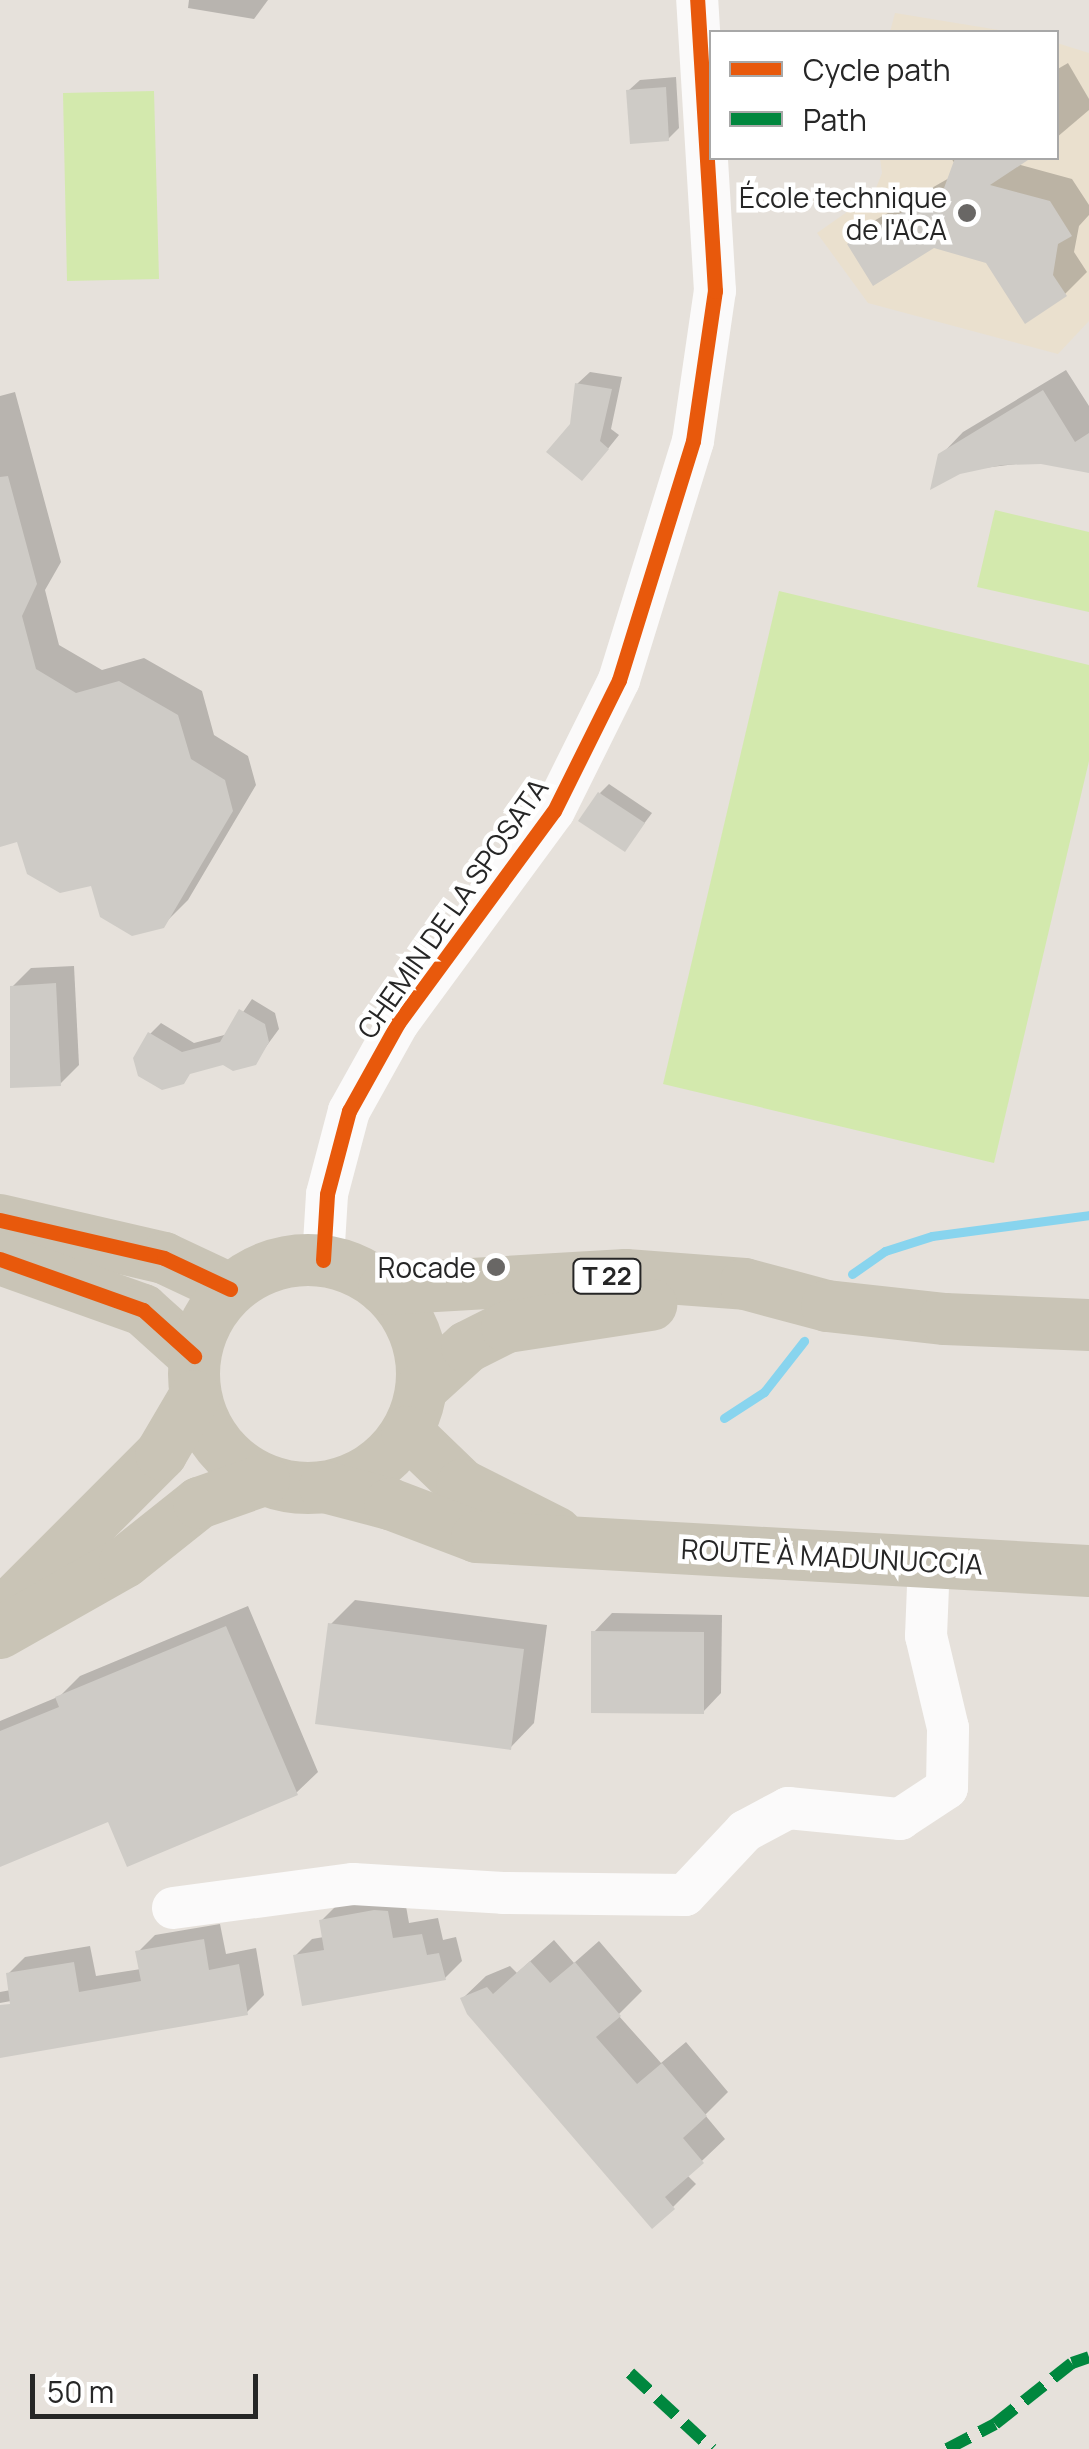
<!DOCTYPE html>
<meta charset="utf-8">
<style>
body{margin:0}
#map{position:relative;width:1089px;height:2449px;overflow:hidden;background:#e6e1db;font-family:Manrope,sans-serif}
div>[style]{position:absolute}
.education>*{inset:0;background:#eae0ce}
.pitch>*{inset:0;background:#d3e9ad}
.shadow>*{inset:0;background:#0003}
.stream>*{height:9px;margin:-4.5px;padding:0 4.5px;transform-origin:4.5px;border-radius:4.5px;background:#88d4ee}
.building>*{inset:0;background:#cecbc6}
.minor>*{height:42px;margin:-21px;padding:0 21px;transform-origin:21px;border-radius:21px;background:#fbfafa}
.major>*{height:52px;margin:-26px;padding:0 26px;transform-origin:26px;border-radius:26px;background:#c9c4b6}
.major>.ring{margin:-26px;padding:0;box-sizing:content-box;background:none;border:52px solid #c9c4b6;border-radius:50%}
.quiet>*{height:12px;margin-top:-6px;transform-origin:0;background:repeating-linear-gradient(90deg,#00873e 0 25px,transparent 0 37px)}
.cycleway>*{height:15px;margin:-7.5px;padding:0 7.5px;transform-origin:7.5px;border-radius:7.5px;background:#e8590c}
.dots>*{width:28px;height:28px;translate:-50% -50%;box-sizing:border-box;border:5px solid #fff;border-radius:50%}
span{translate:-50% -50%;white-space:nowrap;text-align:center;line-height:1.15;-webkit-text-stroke:9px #fff;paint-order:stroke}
.shield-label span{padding:2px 8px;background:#fff;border:2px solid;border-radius:8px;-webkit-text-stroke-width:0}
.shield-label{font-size:25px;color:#262626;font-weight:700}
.poi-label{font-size:28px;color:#262626}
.right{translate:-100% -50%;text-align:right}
.street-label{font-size:28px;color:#262626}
.legend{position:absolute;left:709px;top:30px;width:350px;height:130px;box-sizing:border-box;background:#fff;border:2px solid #a8a8a8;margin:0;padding:12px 18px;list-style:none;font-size:30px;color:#262626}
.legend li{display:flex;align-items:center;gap:20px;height:50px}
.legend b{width:50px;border:2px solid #a8a8a8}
.scale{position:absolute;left:30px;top:2374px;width:228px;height:45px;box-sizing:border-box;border:5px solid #262626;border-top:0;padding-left:12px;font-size:30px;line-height:35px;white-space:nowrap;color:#262626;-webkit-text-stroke:8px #fff;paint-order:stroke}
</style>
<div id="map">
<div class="education">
<div style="clip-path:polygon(895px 13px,1011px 32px,890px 32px)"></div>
<div style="clip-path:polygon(1057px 43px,1089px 53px,1089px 321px,1058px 354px,868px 303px,817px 233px,874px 193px,882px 173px,880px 158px,1056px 158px)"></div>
</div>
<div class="pitch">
<div style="clip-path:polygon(154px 91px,159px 279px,67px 281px,63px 93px)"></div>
<div style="clip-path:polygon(995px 510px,1089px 532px,1089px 612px,977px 587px)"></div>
<div style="clip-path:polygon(779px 591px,1089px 665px,1089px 761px,994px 1163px,663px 1084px)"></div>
</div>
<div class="shadow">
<div style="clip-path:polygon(189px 0,268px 0,254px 19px,188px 8px)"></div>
<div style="clip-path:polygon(1068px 63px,1089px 99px,1089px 110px,1056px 138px,1056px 70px)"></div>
<div style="clip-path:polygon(676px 77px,679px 128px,668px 139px,628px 91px,640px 80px)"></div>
<div style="clip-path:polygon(951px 158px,1027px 158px,1017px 164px,1072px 179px,1089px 205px,1089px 215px,1079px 226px,1074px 252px,1087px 272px,1065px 294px,988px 261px,934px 245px,850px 244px,872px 222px,951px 177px,955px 164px)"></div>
<div style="clip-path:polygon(1066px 370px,1089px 406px,1089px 472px,1041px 461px,959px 471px,940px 456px,963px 432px)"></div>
<div style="clip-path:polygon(590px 372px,622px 377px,611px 429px,619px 435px,594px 466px,572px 425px,577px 384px)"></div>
<div style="clip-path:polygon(15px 392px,61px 562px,45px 590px,59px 645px,102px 670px,144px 658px,202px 691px,214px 735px,248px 756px,256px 785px,188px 900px,163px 925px,19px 839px,0 844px,0 396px)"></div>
<div style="clip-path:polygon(609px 784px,652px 813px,625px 849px,600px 793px)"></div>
<div style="clip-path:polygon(74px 966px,79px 1065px,60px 1084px,12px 987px,31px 968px)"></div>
<div style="clip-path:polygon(252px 999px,275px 1013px,279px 1029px,254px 1063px,224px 1062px,193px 1071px,150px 1034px,161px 1023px,194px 1043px,228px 1034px)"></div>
<div style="clip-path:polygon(355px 1600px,547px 1625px,534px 1723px,510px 1748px,331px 1624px)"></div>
<div style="clip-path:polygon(248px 1606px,318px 1772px,296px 1793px,109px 1819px,0 1865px,0 1721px,60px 1696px,80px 1676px)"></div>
<div style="clip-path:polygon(612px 1613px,722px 1615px,721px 1693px,703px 1712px,594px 1632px)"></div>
<div style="clip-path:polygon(404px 1895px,409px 1923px,438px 1918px,443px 1940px,456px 1937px,462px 1961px,445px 1978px,295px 1956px,312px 1939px,324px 1937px,321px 1921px,338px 1904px)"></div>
<div style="clip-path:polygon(220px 1924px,226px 1954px,256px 1948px,264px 1995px,247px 2012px,0 2055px,0 2008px,23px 2004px,22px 1999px,0 2003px,0 1992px,11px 1990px,8px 1974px,25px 1957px,90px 1946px,96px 1976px,141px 1969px,138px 1952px,155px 1935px)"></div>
<div style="clip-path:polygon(554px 1940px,574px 1963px,599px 1941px,642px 1991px,618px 2015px,661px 2063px,686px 2042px,728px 2092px,705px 2115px,725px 2139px,687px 2175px,696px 2184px,673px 2207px,463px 1998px,486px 1976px,510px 1966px,517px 1973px)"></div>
</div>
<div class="stream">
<div style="left:852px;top:1274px;width:40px;rotate:-34.9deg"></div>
<div style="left:885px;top:1251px;width:49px;rotate:-17.7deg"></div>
<div style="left:932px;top:1236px;width:158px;rotate:-7.6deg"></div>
<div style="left:724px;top:1418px;width:48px;rotate:-33deg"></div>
<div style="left:764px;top:1392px;width:65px;rotate:-51.9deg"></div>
</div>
<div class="building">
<div style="clip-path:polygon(666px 87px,669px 141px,630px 144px,626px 90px)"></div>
<div style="clip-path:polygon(955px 158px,1031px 158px,990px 185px,1050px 201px,1072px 236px,1058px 244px,1053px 275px,1067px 296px,1025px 324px,986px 263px,934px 248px,873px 286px,847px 244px,944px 188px)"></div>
<div style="clip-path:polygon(575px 383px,612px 389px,600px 441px,609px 449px,582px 481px,546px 452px,570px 424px)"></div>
<div style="clip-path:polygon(1043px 390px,1075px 442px,1089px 433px,1089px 473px,1041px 464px,1002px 465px,960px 474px,930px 490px,938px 454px)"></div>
<div style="clip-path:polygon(8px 476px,37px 584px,22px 616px,36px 669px,76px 693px,119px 681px,178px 715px,191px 759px,225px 780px,233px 811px,164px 928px,132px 936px,100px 917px,91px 886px,60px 893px,27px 874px,17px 842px,0 847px,0 477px)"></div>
<div style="clip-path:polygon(598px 792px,645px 823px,625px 852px,578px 821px)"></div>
<div style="clip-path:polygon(56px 983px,61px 1086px,10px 1088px,10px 986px)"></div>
<div style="clip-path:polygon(239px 1009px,265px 1024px,269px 1042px,256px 1065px,233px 1071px,223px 1065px,190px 1074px,184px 1084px,162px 1090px,138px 1076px,133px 1058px,148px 1032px,182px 1052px,220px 1042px)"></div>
<div style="clip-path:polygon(328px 1623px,524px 1649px,511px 1750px,315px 1724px)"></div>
<div style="clip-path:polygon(226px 1626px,298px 1795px,127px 1867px,108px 1822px,0 1867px,0 1731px,59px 1707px,55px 1697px)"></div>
<div style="clip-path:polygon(591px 1631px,704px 1632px,704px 1714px,591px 1713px)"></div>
<div style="clip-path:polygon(374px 1910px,388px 1911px,393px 1938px,422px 1934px,427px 1955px,439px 1953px,446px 1980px,302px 2006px,293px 1955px,324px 1950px,319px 1920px)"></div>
<div style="clip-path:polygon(204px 1939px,209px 1970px,239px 1964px,248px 2015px,0 2058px,0 2005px,10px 2004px,6px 1973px,74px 1962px,79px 1992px,141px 1981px,135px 1951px)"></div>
<div style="clip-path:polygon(530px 1961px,550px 1983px,575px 1962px,621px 2016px,596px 2037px,637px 2084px,662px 2063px,707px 2116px,683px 2138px,704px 2163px,665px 2197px,675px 2209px,652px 2229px,467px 2014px,460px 1998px,487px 1987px,493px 1994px)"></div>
</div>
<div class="minor">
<div style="left:323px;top:1260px;width:66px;rotate:-86.5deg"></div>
<div style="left:327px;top:1194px;width:86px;rotate:-75.2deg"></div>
<div style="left:349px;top:1111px;width:101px;rotate:-60.9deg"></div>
<div style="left:398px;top:1023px;width:263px;rotate:-53.7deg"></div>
<div style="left:554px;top:811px;width:146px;rotate:-63.6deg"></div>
<div style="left:619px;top:680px;width:250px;rotate:-72.8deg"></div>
<div style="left:693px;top:441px;width:152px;rotate:-81.7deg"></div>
<div style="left:715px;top:291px;width:292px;rotate:-93.5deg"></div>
<div style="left:173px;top:1908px;width:182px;rotate:-7.6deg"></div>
<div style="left:353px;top:1884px;width:150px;rotate:3.4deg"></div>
<div style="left:503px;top:1893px;width:182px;rotate:0.6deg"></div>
<div style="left:685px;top:1895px;width:88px;rotate:-46.8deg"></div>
<div style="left:745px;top:1831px;width:49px;rotate:-28.1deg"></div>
<div style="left:788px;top:1808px;width:113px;rotate:5.6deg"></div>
<div style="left:900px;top:1819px;width:56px;rotate:-33.4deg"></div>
<div style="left:947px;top:1788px;width:60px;rotate:-89deg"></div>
<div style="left:948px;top:1728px;width:95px;rotate:-103.4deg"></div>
<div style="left:926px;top:1636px;width:74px;rotate:-87.7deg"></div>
</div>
<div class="major">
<div style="left:0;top:1220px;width:168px;rotate:13deg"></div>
<div style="left:164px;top:1258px;width:73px;rotate:25.2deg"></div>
<div style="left:0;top:1259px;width:152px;rotate:19.6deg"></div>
<div style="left:143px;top:1310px;width:69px;rotate:42deg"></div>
<div class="ring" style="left:194px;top:1260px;width:176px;height:176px"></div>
<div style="left:384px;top:1289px;width:242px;rotate:-3.3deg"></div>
<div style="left:626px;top:1275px;width:119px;rotate:4.3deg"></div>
<div style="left:745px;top:1284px;width:85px;rotate:15deg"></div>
<div style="left:827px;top:1306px;width:119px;rotate:6.3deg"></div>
<div style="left:945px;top:1319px;width:144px;rotate:2.4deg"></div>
<div style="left:422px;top:1388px;width:61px;rotate:-42.3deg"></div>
<div style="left:467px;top:1347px;width:45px;rotate:-26.6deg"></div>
<div style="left:507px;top:1327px;width:146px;rotate:-8.7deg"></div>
<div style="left:407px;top:1432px;width:76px;rotate:43.9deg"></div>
<div style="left:462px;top:1485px;width:106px;rotate:26.8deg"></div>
<div style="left:325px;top:1487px;width:67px;rotate:14.7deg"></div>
<div style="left:390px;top:1504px;width:93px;rotate:20.8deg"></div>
<div style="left:477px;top:1537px;width:613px;rotate:3.18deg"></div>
<div style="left:5px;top:1610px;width:221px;rotate:-45deg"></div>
<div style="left:161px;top:1454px;width:67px;rotate:-59.6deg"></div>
<div style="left:0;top:1633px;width:144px;rotate:-29.6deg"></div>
<div style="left:125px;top:1562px;width:95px;rotate:-38.6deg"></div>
<div style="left:199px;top:1503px;width:69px;rotate:-19.5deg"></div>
</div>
<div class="quiet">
<div style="left:630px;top:2373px;width:112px;rotate:42.8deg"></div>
<div style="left:947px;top:2449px;width:54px;rotate:-27.5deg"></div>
<div style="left:995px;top:2424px;width:98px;rotate:-38.4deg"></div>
<div style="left:1072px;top:2363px;width:18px;rotate:-19deg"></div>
</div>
<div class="cycleway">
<div style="left:0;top:1220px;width:168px;rotate:13deg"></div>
<div style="left:164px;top:1258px;width:73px;rotate:25.2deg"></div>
<div style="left:0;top:1259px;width:152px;rotate:19.6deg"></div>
<div style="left:143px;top:1310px;width:69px;rotate:42deg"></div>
<div style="left:323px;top:1260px;width:66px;rotate:-86.5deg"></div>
<div style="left:327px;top:1194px;width:86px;rotate:-75.2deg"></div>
<div style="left:349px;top:1111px;width:101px;rotate:-60.9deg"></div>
<div style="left:398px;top:1023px;width:263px;rotate:-53.7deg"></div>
<div style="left:554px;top:811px;width:146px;rotate:-63.6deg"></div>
<div style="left:619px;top:680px;width:250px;rotate:-72.8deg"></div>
<div style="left:693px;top:441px;width:152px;rotate:-81.7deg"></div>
<div style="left:715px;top:291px;width:292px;rotate:-93.5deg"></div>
</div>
<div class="dots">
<div style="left:967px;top:213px;background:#696765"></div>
<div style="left:496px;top:1267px;background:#696765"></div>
</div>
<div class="shield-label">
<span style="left:607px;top:1276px">T 22</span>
</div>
<div class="poi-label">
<span class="right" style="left:947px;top:213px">École technique<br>de l'ACA</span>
<span class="right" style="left:476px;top:1267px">Rocade</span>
</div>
<div class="street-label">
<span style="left:452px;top:908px;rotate:-55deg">CHEMIN DE LA SPOSATA</span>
<span style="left:832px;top:1556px;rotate:3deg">ROUTE À MADUNUCCIA</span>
</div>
<ul class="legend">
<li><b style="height:12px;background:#e8590c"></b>Cycle path</li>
<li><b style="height:12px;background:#00873e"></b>Path</li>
</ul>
<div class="scale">50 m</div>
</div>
